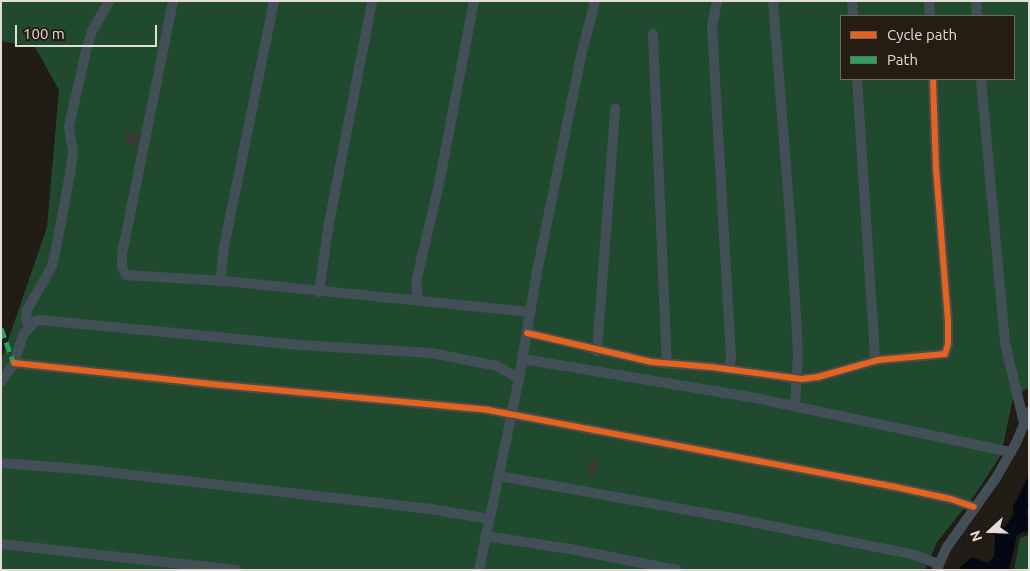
<!DOCTYPE html>
<style>
body{margin:0}
#map{position:relative;width:1030px;height:571px;overflow:hidden;background:#211c16;font-family:Ubuntu,sans-serif}
div>[style]{position:absolute}
.green>*{inset:0;background:#204a2d}
.water>*{inset:0;background:#030914}
.building>*{inset:0;background:#3d3833}
.street>*{height:10px;margin:-5px;padding:0 5px;transform-origin:5px;border-radius:5px;background:#434f57}
.quiet>*{height:5px;margin-top:-2.5px;transform-origin:0;background:repeating-linear-gradient(90deg,#20a55d 0 10px,transparent 0 15px)}
.cycleway>*{height:6px;margin:-3px;padding:0 3px;transform-origin:3px;border-radius:3px;background:#ea6118}
span{translate:-50% -50%;white-space:nowrap;text-align:center;line-height:1.15;-webkit-text-stroke:5px #261c11;paint-order:stroke}
.frame{position:absolute;inset:0;border:2px solid #e4dcd5;pointer-events:none}
.legend{position:absolute;left:840px;top:15px;width:175px;height:65px;box-sizing:border-box;background:#261c11;border:1px solid #72695f;margin:0;padding:6px 9px;list-style:none;font-size:15px;color:#e4dcd5}
.legend li{display:flex;align-items:center;gap:10px;height:25px}
.legend b{width:25px;border:1px solid #72695f}
.north{position:absolute;left:965px;top:506px;width:50px;height:50px;-webkit-text-stroke:4px #261c11;paint-order:stroke;rotate:250deg;font-size:14px;font-weight:700;line-height:20px;text-align:center;color:#e4dcd5}
.north::after{content:'';display:block;margin:auto;width:18px;height:22px;background:#e4dcd5;clip-path:polygon(50% 0,100% 100%,50% 72%,0 100%)}
.scale{position:absolute;left:15px;top:25px;width:142px;height:22px;box-sizing:border-box;border:2px solid #e4dcd5;border-top:0;padding-left:6px;font-size:15px;line-height:18px;white-space:nowrap;color:#e4dcd5;-webkit-text-stroke:4px #261c11;paint-order:stroke}
</style>
<div id="map">
<div class="green">
<div style="clip-path:polygon(evenodd,1px 1px,1029px 1px,1029px 387px,1013px 398px,1001px 455px,974px 496px,937px 542px,925px 570px,1px 570px,1px 361px,47px 227px,59px 90px,35px 47px,1px 41px,1px 1px,841px 16px,1014px 16px,1014px 79px,841px 79px,841px 16px)"></div>
<div style="clip-path:polygon(1029px 535px,1029px 570px,1014px 570px,1020px 538px)"></div>
</div>
<div class="water">
<div style="clip-path:polygon(1029px 475px,1029px 510px,1026px 511px,1029px 516px,1029px 530px,1017px 535px,1009px 570px,961px 570px,960px 567px,972px 557px,988px 563px,994px 556px,995px 536px,988px 528px,1005px 527px,1013px 515px,1013px 507px)"></div>
</div>
<div class="building">
<div style="clip-path:polygon(127px 132px,138px 135px,136px 145px,125px 143px)"></div>
<div style="clip-path:polygon(590px 460px,598px 461px,596px 477px,588px 475px)"></div>
</div>
<div class="street">
<div style="left:173px;top:1px;width:259px;rotate:101.4deg"></div>
<div style="left:122px;top:255px;width:12px;rotate:90deg"></div>
<div style="left:122px;top:267px;width:9px;rotate:63deg"></div>
<div style="left:126px;top:275px;width:99px;rotate:3.5deg"></div>
<div style="left:225px;top:281px;width:307px;rotate:5.8deg"></div>
<div style="left:717px;top:1px;width:26px;rotate:101deg"></div>
<div style="left:712px;top:27px;width:331px;rotate:86.7deg"></div>
<div style="left:731px;top:357px;width:13px;rotate:99deg"></div>
<div style="left:773px;top:1px;width:231px;rotate:85.5deg"></div>
<div style="left:791px;top:231px;width:122px;rotate:86.7deg"></div>
<div style="left:798px;top:353px;width:52px;rotate:93.3deg"></div>
<div style="left:852px;top:1px;width:15px;rotate:86deg"></div>
<div style="left:929px;top:1px;width:15px;rotate:86deg"></div>
<div style="left:976px;top:1px;width:15px;rotate:86deg"></div>
<div style="left:653px;top:34px;width:330px;rotate:87.6deg"></div>
<div style="left:857px;top:79px;width:282px;rotate:86.3deg"></div>
<div style="left:981px;top:79px;width:265px;rotate:84.8deg"></div>
<div style="left:1005px;top:343px;width:82px;rotate:76.6deg"></div>
<div style="left:220px;top:281px;width:34px;rotate:-83deg"></div>
<div style="left:224px;top:247px;width:251px;rotate:-78.5deg"></div>
<div style="left:319px;top:292px;width:70px;rotate:-81.8deg"></div>
<div style="left:329px;top:223px;width:226px;rotate:-79deg"></div>
<div style="left:418px;top:301px;width:19px;rotate:-96deg"></div>
<div style="left:416px;top:282px;width:101px;rotate:-76.8deg"></div>
<div style="left:439px;top:184px;width:186px;rotate:-79.2deg"></div>
<div style="left:29px;top:326px;width:9px;rotate:-111deg"></div>
<div style="left:26px;top:318px;width:8px;rotate:-83deg"></div>
<div style="left:27px;top:310px;width:51px;rotate:-60.4deg"></div>
<div style="left:52px;top:266px;width:18px;rotate:-77deg"></div>
<div style="left:56px;top:248px;width:75px;rotate:-79.3deg"></div>
<div style="left:70px;top:174px;width:22px;rotate:-82deg"></div>
<div style="left:73px;top:152px;width:25px;rotate:-99deg"></div>
<div style="left:69px;top:127px;width:10px;rotate:-79deg"></div>
<div style="left:71px;top:117px;width:68px;rotate:-77.2deg"></div>
<div style="left:86px;top:51px;width:21px;rotate:-73deg"></div>
<div style="left:92px;top:31px;width:34px;rotate:-60deg"></div>
<div style="left:527px;top:333px;width:128px;rotate:13.1deg"></div>
<div style="left:652px;top:362px;width:59px;rotate:4.8deg"></div>
<div style="left:711px;top:367px;width:91px;rotate:7.6deg"></div>
<div style="left:801px;top:379px;width:17px;rotate:-7deg"></div>
<div style="left:818px;top:377px;width:62px;rotate:-15.8deg"></div>
<div style="left:878px;top:360px;width:67px;rotate:-5.1deg"></div>
<div style="left:945px;top:354px;width:10px;rotate:-73deg"></div>
<div style="left:948px;top:344px;width:23px;rotate:-90deg"></div>
<div style="left:948px;top:321px;width:151px;rotate:-94.5deg"></div>
<div style="left:936px;top:170px;width:91px;rotate:-91.9deg"></div>
<div style="left:597px;top:351px;width:243px;rotate:-85.7deg"></div>
<div style="left:523px;top:359px;width:236px;rotate:9.5deg"></div>
<div style="left:756px;top:398px;width:261px;rotate:12deg"></div>
<div style="left:14px;top:363px;width:208px;rotate:6.1deg"></div>
<div style="left:221px;top:385px;width:268px;rotate:5.3deg"></div>
<div style="left:488px;top:410px;width:419px;rotate:10.7deg"></div>
<div style="left:900px;top:488px;width:52px;rotate:12.2deg"></div>
<div style="left:951px;top:499px;width:24px;rotate:19deg"></div>
<div style="left:1px;top:382px;width:23px;rotate:-56deg"></div>
<div style="left:14px;top:363px;width:29px;rotate:-72deg"></div>
<div style="left:23px;top:335px;width:18px;rotate:-49deg"></div>
<div style="left:35px;top:321px;width:5px;rotate:-11deg"></div>
<div style="left:40px;top:320px;width:261px;rotate:5.5deg"></div>
<div style="left:300px;top:345px;width:131px;rotate:3.5deg"></div>
<div style="left:431px;top:353px;width:67px;rotate:11.1deg"></div>
<div style="left:497px;top:366px;width:25px;rotate:29deg"></div>
<div style="left:1px;top:463px;width:79px;rotate:4.3deg"></div>
<div style="left:80px;top:469px;width:353px;rotate:6.5deg"></div>
<div style="left:431px;top:509px;width:59px;rotate:9.8deg"></div>
<div style="left:499px;top:476px;width:232px;rotate:10.2deg"></div>
<div style="left:727px;top:517px;width:192px;rotate:11.4deg"></div>
<div style="left:915px;top:555px;width:26px;rotate:21deg"></div>
<div style="left:485px;top:536px;width:86px;rotate:8.7deg"></div>
<div style="left:570px;top:549px;width:109px;rotate:11.1deg"></div>
<div style="left:1px;top:544px;width:237px;rotate:6.3deg"></div>
<div style="left:937px;top:569px;width:24px;rotate:-66deg"></div>
<div style="left:947px;top:547px;width:85px;rotate:-54.6deg"></div>
<div style="left:996px;top:478px;width:40px;rotate:-60.3deg"></div>
<div style="left:1016px;top:443px;width:34px;rotate:-67deg"></div>
<div style="left:479px;top:570px;width:196px;rotate:-78.2deg"></div>
<div style="left:519px;top:378px;width:102px;rotate:-80.4deg"></div>
<div style="left:536px;top:277px;width:226px;rotate:-78.5deg"></div>
<div style="left:581px;top:56px;width:57px;rotate:-75.7deg"></div>
</div>
<div class="quiet">
<div style="left:1px;top:328px;width:37px;rotate:70deg"></div>
</div>
<div class="cycleway">
<div style="left:527px;top:333px;width:128px;rotate:13.1deg"></div>
<div style="left:652px;top:362px;width:59px;rotate:4.8deg"></div>
<div style="left:711px;top:367px;width:91px;rotate:7.6deg"></div>
<div style="left:801px;top:379px;width:17px;rotate:-7deg"></div>
<div style="left:818px;top:377px;width:62px;rotate:-15.8deg"></div>
<div style="left:878px;top:360px;width:67px;rotate:-5.1deg"></div>
<div style="left:945px;top:354px;width:10px;rotate:-73deg"></div>
<div style="left:948px;top:344px;width:23px;rotate:-90deg"></div>
<div style="left:948px;top:321px;width:151px;rotate:-94.5deg"></div>
<div style="left:936px;top:170px;width:91px;rotate:-91.9deg"></div>
<div style="left:14px;top:363px;width:208px;rotate:6.1deg"></div>
<div style="left:221px;top:385px;width:268px;rotate:5.3deg"></div>
<div style="left:488px;top:410px;width:419px;rotate:10.7deg"></div>
<div style="left:900px;top:488px;width:52px;rotate:12.2deg"></div>
<div style="left:951px;top:499px;width:24px;rotate:19deg"></div>
</div>
<div class="frame"></div>
<ul class="legend">
<li><b style="height:6px;background:#ea6118"></b>Cycle path</li>
<li><b style="height:6px;background:#20a55d"></b>Path</li>
</ul>
<div class="north">N</div>
<div class="scale">100 m</div>
</div>
